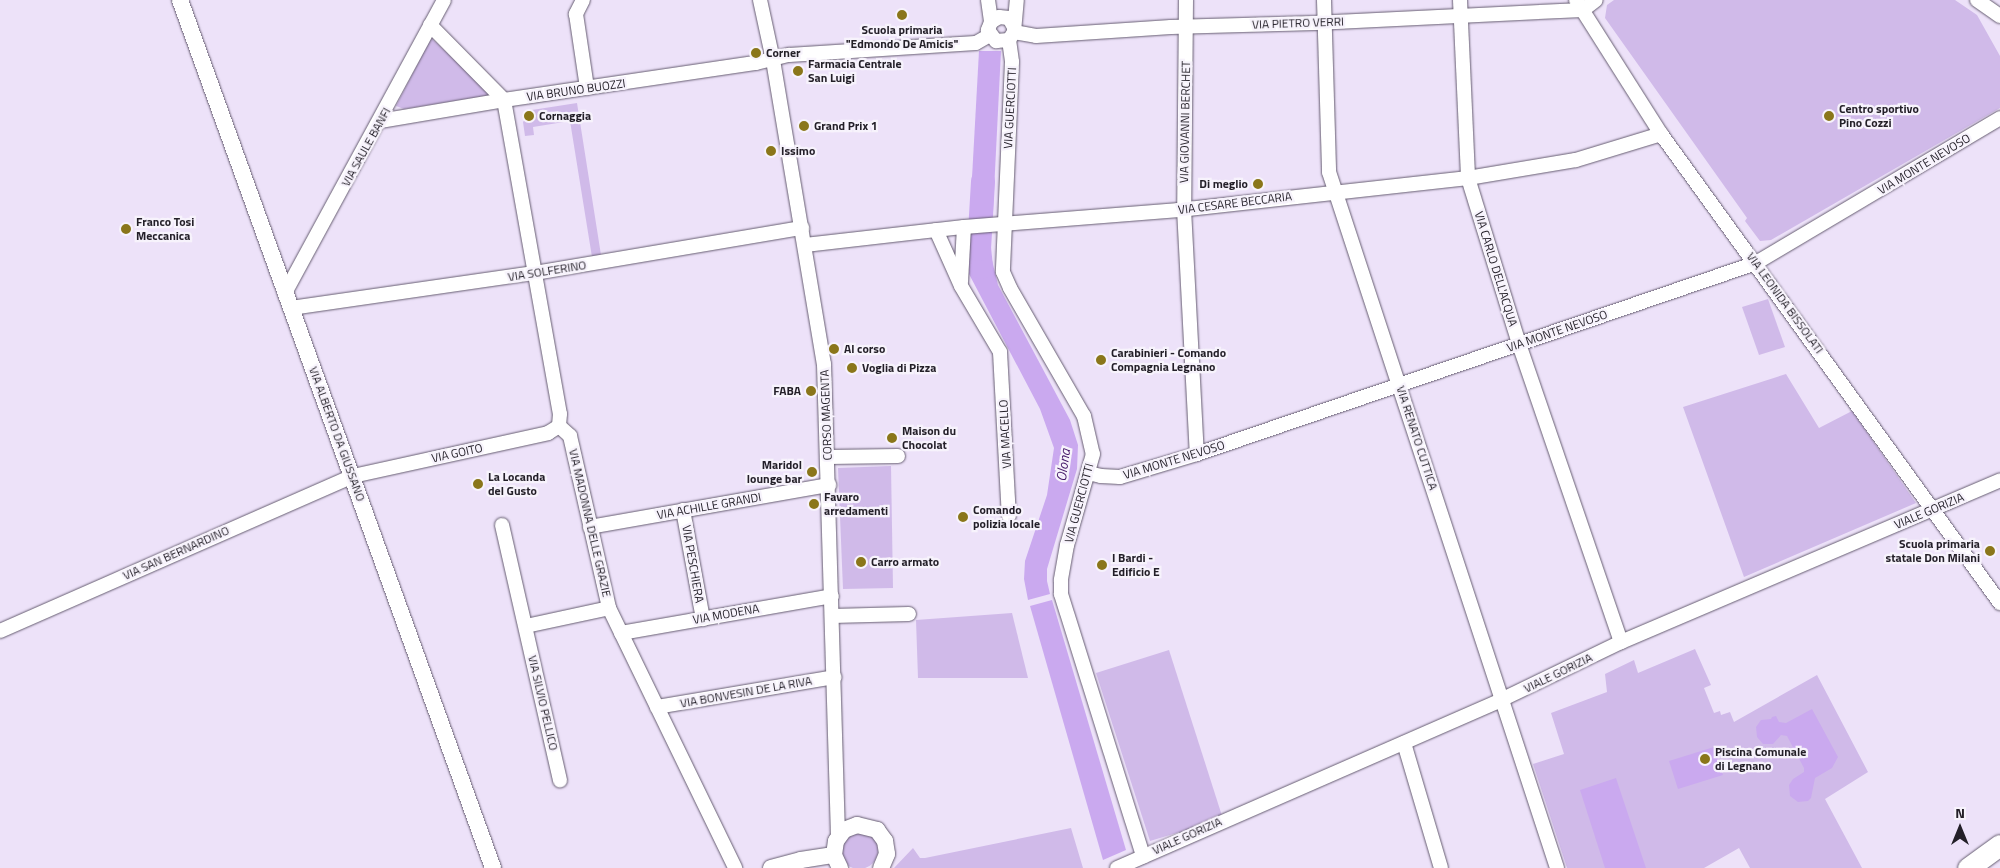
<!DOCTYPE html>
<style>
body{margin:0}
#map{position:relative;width:2000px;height:868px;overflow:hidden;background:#ede2f9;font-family:"Titillium Web",sans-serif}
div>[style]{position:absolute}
.green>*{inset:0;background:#d0bae9}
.round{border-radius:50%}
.water>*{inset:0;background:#caa9ef}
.river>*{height:24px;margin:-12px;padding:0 12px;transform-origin:12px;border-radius:12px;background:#caa9ef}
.roads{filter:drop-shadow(0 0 1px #665d71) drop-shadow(0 0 1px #665d71)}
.minor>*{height:14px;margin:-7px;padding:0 7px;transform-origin:7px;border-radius:7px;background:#fff}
.tertiary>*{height:16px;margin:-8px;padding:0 8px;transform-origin:8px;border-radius:8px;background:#fff}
.primary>*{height:21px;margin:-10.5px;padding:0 10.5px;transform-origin:10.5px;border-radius:10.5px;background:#fff}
.dots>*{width:14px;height:14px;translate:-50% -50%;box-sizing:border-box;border:2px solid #f7f3fc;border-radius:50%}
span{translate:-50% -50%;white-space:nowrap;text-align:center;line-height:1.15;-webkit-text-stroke:4.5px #f7f3fc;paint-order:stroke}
.street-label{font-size:12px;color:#231f28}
.poi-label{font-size:12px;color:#231f28;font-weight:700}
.left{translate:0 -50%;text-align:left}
.right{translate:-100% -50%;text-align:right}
.water-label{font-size:14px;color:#441667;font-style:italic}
.north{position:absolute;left:1935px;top:803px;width:50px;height:50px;-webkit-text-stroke:4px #f7f3fc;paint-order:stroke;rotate:0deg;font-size:14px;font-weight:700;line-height:20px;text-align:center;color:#231f28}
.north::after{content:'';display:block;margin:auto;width:18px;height:22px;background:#231f28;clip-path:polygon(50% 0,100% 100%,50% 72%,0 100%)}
</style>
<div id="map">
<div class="green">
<div style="clip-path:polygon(1614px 0,1955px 0,1977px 15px,2000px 56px,2000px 108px,1771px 240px,1760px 241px,1745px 221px,1747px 218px,1605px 18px,1607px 5px)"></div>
<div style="clip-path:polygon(431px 38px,492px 95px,404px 109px,396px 106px)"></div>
<div style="clip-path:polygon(577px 103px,601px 255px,592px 257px,570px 121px,533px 127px,534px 135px,525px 136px,523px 122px,532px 110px)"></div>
<div style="clip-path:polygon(1768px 299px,1785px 347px,1759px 355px,1742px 307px)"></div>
<div style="clip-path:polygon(1786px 374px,1819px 428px,1852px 411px,1916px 503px,1744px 577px,1683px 407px)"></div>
<div style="clip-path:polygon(891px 466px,893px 588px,843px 589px,838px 468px)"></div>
<div style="clip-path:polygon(1012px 613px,1028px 678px,918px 678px,916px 620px)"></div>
<div style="clip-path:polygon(1695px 649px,1711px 685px,1704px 688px,1714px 713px,1720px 711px,1721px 715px,1730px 712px,1734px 722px,1817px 675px,1868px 772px,1825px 799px,1862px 868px,1750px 868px,1739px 848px,1704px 868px,1567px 868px,1533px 764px,1564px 754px,1551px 713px,1607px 692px,1605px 674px,1634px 660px,1638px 673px)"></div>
<div style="clip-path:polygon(1169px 650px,1223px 819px,1150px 841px,1096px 673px)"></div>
<div style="clip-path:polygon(1071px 828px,1083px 868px,894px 868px,913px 848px,920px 858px,925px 858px)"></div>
<div class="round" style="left:840px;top:831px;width:38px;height:38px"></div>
</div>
<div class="water">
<div style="clip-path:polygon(979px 51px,1001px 51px,993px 211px,970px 214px)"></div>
<div style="clip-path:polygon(991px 233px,991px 256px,998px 285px,1070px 420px,1078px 445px,1077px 469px,1047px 569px,1047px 581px,1050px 594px,1028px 600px,1024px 579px,1025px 561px,1047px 495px,1054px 448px,1040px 409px,969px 274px,969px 235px)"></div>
<div style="clip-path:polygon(1052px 600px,1126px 850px,1103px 860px,1030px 606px)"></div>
<div style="clip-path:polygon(1812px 709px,1838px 757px,1832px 768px,1815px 778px,1811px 798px,1808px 801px,1798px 802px,1790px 796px,1789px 785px,1793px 779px,1804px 772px,1804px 768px,1787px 736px,1781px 735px,1773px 744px,1763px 744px,1757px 737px,1756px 727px,1761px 720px,1771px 719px,1772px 717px,1776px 716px,1779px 722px,1786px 723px)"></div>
<div style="clip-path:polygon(1714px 747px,1723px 775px,1678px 789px,1669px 761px)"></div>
<div style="clip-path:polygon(1616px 778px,1646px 868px,1605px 868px,1580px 790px)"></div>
</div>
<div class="river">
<div style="left:981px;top:267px;width:18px;rotate:-96deg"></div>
<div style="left:979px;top:249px;width:68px;rotate:-86.6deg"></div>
</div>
<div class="roads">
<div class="minor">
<div style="left:583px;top:0;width:16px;rotate:117deg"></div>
<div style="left:576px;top:14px;width:75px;rotate:81.5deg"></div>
<div style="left:760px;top:0;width:61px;rotate:77.8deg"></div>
<div style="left:773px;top:60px;width:308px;rotate:80.5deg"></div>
<div style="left:824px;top:364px;width:472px;rotate:88.3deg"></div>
<div style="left:988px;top:0;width:22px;rotate:82deg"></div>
<div style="left:1186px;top:0;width:209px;rotate:90.5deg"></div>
<div style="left:1184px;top:209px;width:245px;rotate:87deg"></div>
<div style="left:1324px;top:0;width:172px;rotate:88.3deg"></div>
<div style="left:1329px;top:172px;width:732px;rotate:71.86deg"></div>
<div style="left:1460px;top:0;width:178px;rotate:87.4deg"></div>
<div style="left:1468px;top:178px;width:174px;rotate:72.9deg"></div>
<div style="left:1519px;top:344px;width:315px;rotate:71.1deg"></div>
<div style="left:1576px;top:0;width:159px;rotate:57.6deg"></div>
<div style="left:1661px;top:134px;width:579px;rotate:54.14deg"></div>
<div style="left:1977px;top:0;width:28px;rotate:35deg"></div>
<div style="left:430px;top:25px;width:105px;rotate:45.4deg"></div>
<div style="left:1014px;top:27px;width:10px;rotate:-119deg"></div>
<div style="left:1009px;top:18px;width:10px;rotate:-174deg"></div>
<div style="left:999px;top:17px;width:9px;rotate:148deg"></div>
<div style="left:991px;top:22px;width:9px;rotate:111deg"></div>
<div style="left:988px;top:30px;width:14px;rotate:54deg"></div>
<div style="left:996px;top:41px;width:13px;rotate:-4deg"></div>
<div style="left:1009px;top:40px;width:9px;rotate:-58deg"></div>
<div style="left:1014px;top:32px;width:32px;rotate:-85deg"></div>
<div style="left:1014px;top:32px;width:22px;rotate:10deg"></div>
<div style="left:1036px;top:36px;width:135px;rotate:-3.8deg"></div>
<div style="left:1171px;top:27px;width:144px;rotate:-1.6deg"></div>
<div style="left:1315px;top:23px;width:268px;rotate:-2.8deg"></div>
<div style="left:1583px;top:10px;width:16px;rotate:-38deg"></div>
<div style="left:1009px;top:40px;width:22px;rotate:82deg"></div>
<div style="left:1012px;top:62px;width:210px;rotate:92.5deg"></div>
<div style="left:1003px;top:272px;width:17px;rotate:66deg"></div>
<div style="left:1010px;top:288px;width:148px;rotate:60deg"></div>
<div style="left:1084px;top:416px;width:39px;rotate:77deg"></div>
<div style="left:1093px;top:454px;width:95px;rotate:105.9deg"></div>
<div style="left:1067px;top:545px;width:36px;rotate:100deg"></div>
<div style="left:1061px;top:580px;width:14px;rotate:90deg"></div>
<div style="left:1061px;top:594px;width:275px;rotate:72.6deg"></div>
<div style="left:504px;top:100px;width:319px;rotate:79.9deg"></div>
<div style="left:560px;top:414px;width:12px;rotate:95deg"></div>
<div style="left:380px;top:121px;width:126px;rotate:-9.6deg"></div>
<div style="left:504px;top:100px;width:255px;rotate:-8.4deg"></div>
<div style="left:756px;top:63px;width:34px;rotate:-14deg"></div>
<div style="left:789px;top:55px;width:187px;rotate:-3.7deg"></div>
<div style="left:976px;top:43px;width:16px;rotate:-30deg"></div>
<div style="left:936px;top:230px;width:61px;rotate:65.9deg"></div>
<div style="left:961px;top:286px;width:77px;rotate:59.4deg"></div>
<div style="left:1000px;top:352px;width:164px;rotate:86.9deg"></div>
<div style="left:805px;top:245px;width:160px;rotate:-6.5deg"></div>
<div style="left:964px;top:227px;width:216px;rotate:-4.5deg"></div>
<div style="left:1179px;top:210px;width:291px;rotate:-6.3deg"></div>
<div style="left:1468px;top:178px;width:109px;rotate:-9.5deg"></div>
<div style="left:1576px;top:160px;width:89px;rotate:-17deg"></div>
<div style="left:961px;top:282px;width:55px;rotate:-86.9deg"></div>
<div style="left:285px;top:293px;width:333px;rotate:-61.5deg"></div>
<div style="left:291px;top:308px;width:246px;rotate:-8.2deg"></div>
<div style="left:535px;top:273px;width:271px;rotate:-9.6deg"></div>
<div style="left:559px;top:426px;width:15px;rotate:42deg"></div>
<div style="left:570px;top:436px;width:176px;rotate:77.2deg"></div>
<div style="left:609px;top:608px;width:289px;rotate:64.1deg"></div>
<div style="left:828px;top:457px;width:70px;rotate:-0.8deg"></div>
<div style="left:1088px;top:473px;width:13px;rotate:13deg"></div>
<div style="left:1101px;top:476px;width:19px;rotate:3deg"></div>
<div style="left:1120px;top:477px;width:80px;rotate:-16.6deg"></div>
<div style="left:1197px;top:454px;width:591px;rotate:-18.86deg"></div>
<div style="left:1756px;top:263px;width:284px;rotate:-30.7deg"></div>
<div style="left:683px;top:510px;width:111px;rotate:79.6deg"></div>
<div style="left:502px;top:525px;width:262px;rotate:77.2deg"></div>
<div style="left:590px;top:527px;width:243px;rotate:-10deg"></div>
<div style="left:832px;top:616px;width:77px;rotate:-1.5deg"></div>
<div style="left:526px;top:626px;width:85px;rotate:-12.2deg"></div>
<div style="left:0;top:631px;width:386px;rotate:-23.7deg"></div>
<div style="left:353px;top:476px;width:200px;rotate:-12.4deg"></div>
<div style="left:548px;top:433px;width:13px;rotate:-32deg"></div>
<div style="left:621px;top:633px;width:214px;rotate:-9.9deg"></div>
<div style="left:657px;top:707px;width:180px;rotate:-9.6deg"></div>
<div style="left:1404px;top:743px;width:130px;rotate:73.5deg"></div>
<div style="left:1117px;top:868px;width:421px;rotate:-23.6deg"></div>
<div style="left:1503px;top:699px;width:131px;rotate:-25.8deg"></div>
<div style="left:1621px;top:642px;width:412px;rotate:-23.1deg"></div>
</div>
<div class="tertiary">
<div style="left:180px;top:0;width:923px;rotate:70.17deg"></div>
<div style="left:771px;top:868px;width:31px;rotate:-15deg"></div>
<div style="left:801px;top:860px;width:33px;rotate:-9deg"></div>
<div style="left:840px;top:868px;width:14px;rotate:-115deg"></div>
<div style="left:834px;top:855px;width:14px;rotate:-82deg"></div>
<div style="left:836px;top:841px;width:14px;rotate:-54deg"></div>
<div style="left:844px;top:830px;width:14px;rotate:-21deg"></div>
<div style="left:857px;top:825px;width:21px;rotate:14deg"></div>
<div style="left:877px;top:830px;width:14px;rotate:54deg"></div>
<div style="left:885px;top:841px;width:13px;rotate:81deg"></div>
<div style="left:887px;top:854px;width:15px;rotate:113deg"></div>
</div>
<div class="primary">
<div style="left:1968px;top:868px;width:39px;rotate:-36deg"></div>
</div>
</div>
<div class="dots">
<div style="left:902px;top:15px;background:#8a761a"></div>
<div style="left:756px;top:53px;background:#8a761a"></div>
<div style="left:798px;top:71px;background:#8a761a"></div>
<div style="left:529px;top:116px;background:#8a761a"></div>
<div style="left:1829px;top:116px;background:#8a761a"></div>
<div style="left:804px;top:126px;background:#8a761a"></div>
<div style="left:771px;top:151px;background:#8a761a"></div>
<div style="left:1258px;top:184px;background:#8a761a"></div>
<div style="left:126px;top:229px;background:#8a761a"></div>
<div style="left:834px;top:349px;background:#8a761a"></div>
<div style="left:1101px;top:360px;background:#8a761a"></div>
<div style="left:852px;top:368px;background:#8a761a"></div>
<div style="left:811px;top:391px;background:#8a761a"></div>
<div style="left:892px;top:438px;background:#8a761a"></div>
<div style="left:812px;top:472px;background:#8a761a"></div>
<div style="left:478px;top:484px;background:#8a761a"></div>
<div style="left:814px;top:504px;background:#8a761a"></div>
<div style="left:963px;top:517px;background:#8a761a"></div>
<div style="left:1990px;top:551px;background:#8a761a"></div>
<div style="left:861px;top:562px;background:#8a761a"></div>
<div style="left:1102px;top:565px;background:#8a761a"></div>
<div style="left:1705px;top:759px;background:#8a761a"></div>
</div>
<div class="street-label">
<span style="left:1298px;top:23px;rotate:-2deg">VIA PIETRO VERRI</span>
<span style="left:576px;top:90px;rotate:-8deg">VIA BRUNO BUOZZI</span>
<span style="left:1010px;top:108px;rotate:-87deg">VIA GUERCIOTTI</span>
<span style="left:1185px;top:122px;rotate:-89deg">VIA GIOVANNI BERCHET</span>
<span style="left:366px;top:147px;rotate:-61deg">VIA SAULE BANFI</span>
<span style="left:1924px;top:164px;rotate:-31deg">VIA MONTE NEVOSO</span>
<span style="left:1235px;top:203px;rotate:-7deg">VIA CESARE BECCARIA</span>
<span style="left:1496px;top:269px;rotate:73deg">VIA CARLO DELL'ACQUA</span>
<span style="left:547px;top:271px;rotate:-9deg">VIA SOLFERINO</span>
<span style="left:1785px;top:303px;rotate:54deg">VIA LEONIDA BISSOLATI</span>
<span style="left:1557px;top:331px;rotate:-19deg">VIA MONTE NEVOSO</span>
<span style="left:826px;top:415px;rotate:-92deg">CORSO MAGENTA</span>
<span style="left:337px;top:434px;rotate:70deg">VIA ALBERTO DA GIUSSANO</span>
<span style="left:1005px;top:434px;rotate:-93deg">VIA MACELLO</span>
<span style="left:1417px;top:438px;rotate:72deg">VIA RENATO CUTTICA</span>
<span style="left:457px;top:453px;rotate:-12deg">VIA GOITO</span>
<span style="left:1174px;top:460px;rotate:-17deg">VIA MONTE NEVOSO</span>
<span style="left:1079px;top:503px;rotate:-75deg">VIA GUERCIOTTI</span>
<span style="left:709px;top:506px;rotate:-10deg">VIA ACHILLE GRANDI</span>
<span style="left:1929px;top:511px;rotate:-23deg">VIALE GORIZIA</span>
<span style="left:590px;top:523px;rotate:77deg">VIA MADONNA DELLE GRAZIE</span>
<span style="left:176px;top:553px;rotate:-24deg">VIA SAN BERNARDINO</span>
<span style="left:693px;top:564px;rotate:80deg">VIA PESCHIERA</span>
<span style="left:726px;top:614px;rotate:-10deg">VIA MODENA</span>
<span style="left:1558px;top:673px;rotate:-26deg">VIALE GORIZIA</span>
<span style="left:746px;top:692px;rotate:-10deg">VIA BONVESIN DE LA RIVA</span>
<span style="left:543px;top:703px;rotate:77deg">VIA SILVIO PELLICO</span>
<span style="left:1187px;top:836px;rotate:-24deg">VIALE GORIZIA</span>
</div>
<div class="poi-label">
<span style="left:902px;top:37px">Scuola primaria<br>"Edmondo De Amicis"</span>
<span class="left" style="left:766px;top:53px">Corner</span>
<span class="left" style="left:808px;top:71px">Farmacia Centrale<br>San Luigi</span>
<span class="left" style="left:1839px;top:116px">Centro sportivo<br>Pino Cozzi</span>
<span class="left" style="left:539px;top:116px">Cornaggia</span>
<span class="left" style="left:814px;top:126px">Grand Prix 1</span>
<span class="left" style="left:781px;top:151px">Issimo</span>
<span class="right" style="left:1248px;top:184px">Di meglio</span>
<span class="left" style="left:136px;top:229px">Franco Tosi<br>Meccanica</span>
<span class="left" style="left:844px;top:349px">Al corso</span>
<span class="left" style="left:1111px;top:360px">Carabinieri - Comando<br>Compagnia Legnano</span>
<span class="left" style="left:862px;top:368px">Voglia di Pizza</span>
<span class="right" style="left:801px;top:391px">FABA</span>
<span class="left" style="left:902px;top:438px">Maison du<br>Chocolat</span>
<span class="right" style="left:802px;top:472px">Maridol<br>lounge bar</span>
<span class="left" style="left:488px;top:484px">La Locanda<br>del Gusto</span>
<span class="left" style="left:824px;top:504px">Favaro<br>arredamenti</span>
<span class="left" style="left:973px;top:517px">Comando<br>polizia locale</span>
<span class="right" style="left:1980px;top:551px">Scuola primaria<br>statale Don Milani</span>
<span class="left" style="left:1112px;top:565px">I Bardi -<br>Edificio E</span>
<span class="left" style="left:871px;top:562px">Carro armato</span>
<span class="left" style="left:1715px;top:759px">Piscina Comunale<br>di Legnano</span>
</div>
<div class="water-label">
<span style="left:1063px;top:465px;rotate:-82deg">Olona</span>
</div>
<div class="north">N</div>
</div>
